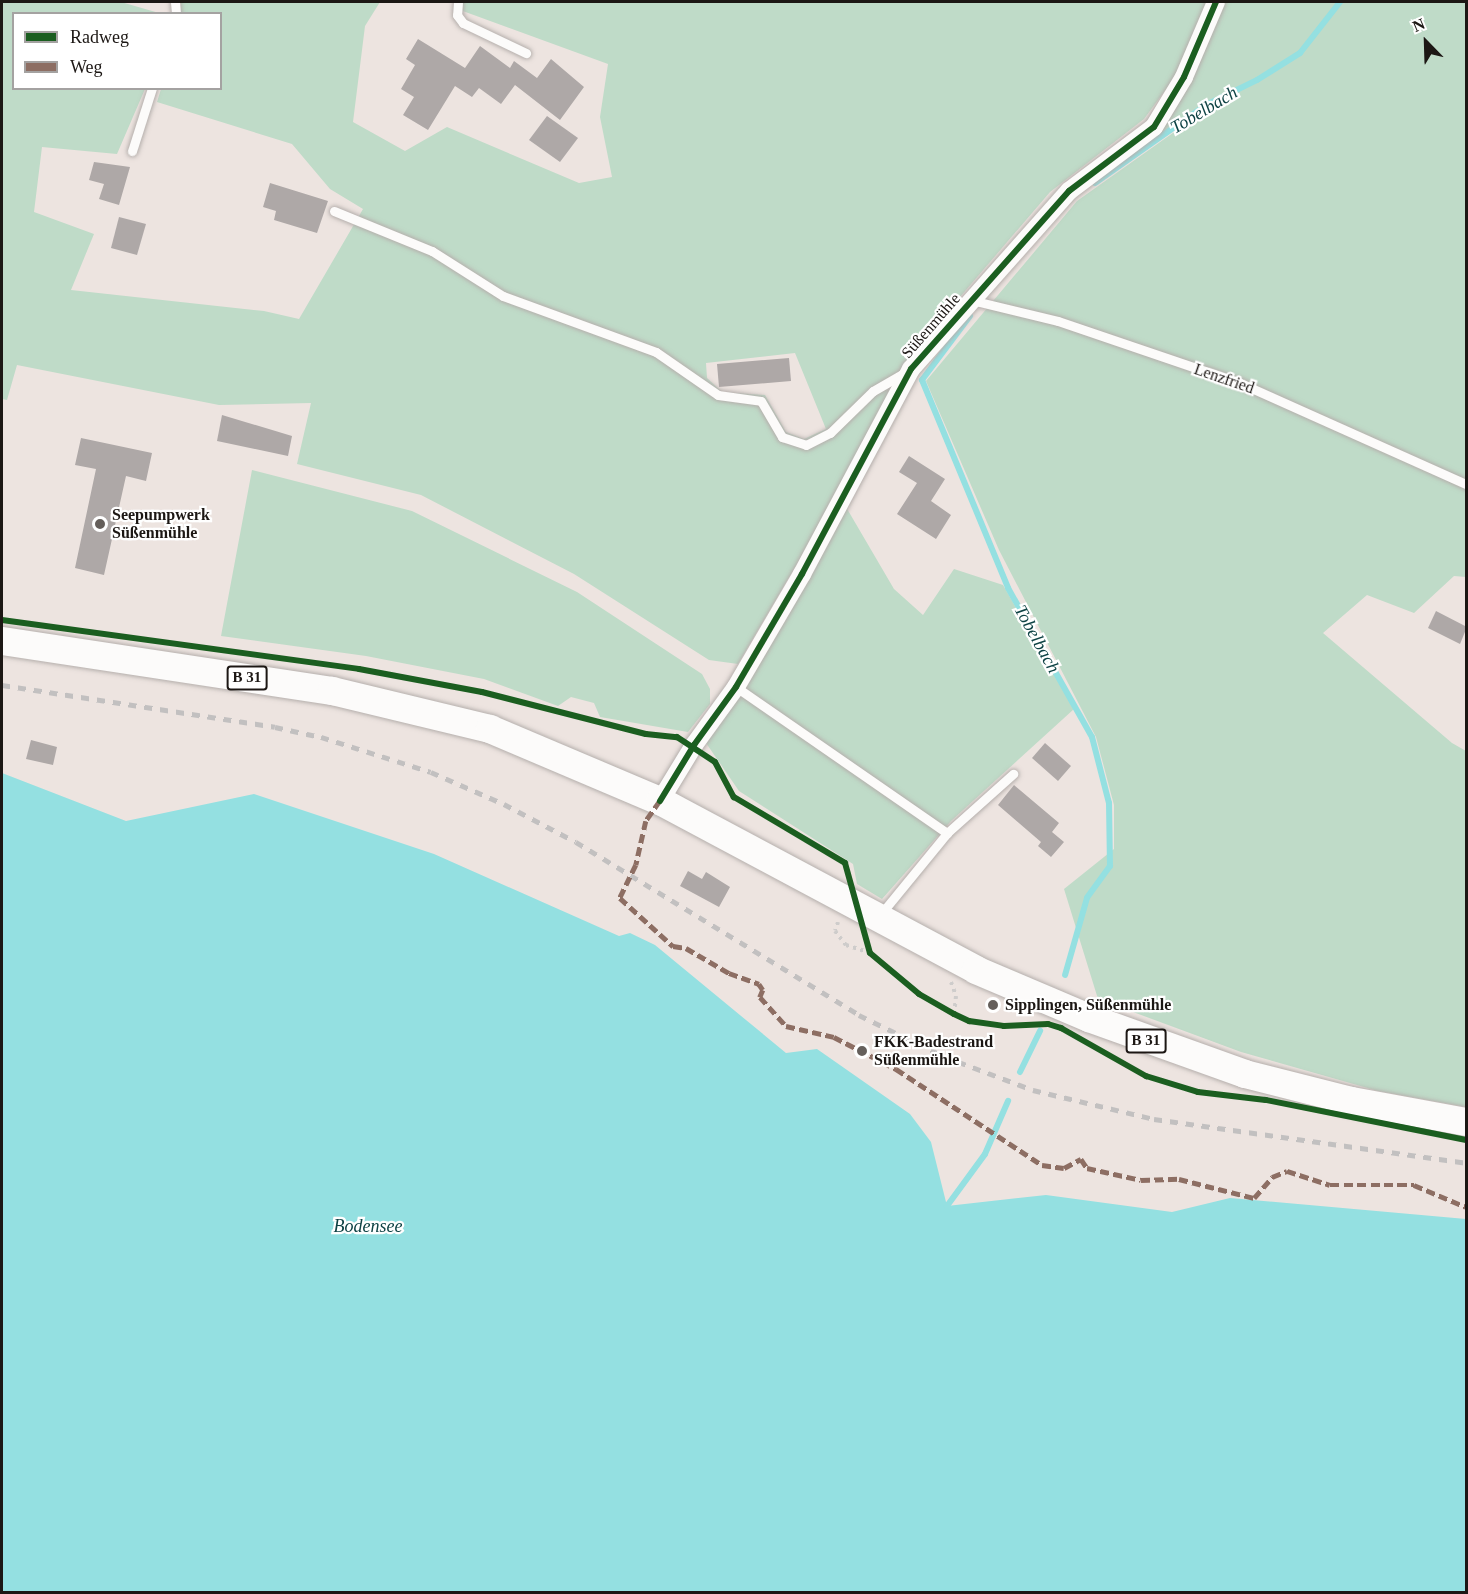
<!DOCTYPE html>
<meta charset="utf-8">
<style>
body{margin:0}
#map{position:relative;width:1468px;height:1594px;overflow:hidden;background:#ede4e0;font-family:Georgia,serif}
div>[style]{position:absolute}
.green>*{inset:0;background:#bfdbc8}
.water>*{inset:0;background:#94e0e1}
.stream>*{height:6px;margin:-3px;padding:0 3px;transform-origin:3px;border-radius:3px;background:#94e0e1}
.building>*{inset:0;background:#aea8a7}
.path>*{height:4px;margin-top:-2px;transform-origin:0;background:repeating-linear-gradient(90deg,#cecccb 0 3px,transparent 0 7.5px)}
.roads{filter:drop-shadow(0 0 2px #b5afac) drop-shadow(0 0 2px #b5afac)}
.lane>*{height:9px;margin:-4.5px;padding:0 4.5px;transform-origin:4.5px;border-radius:4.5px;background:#fcfbfa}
.street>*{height:18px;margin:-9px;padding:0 9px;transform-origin:9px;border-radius:9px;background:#fcfbfa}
.primary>*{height:28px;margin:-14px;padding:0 14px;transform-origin:14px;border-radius:14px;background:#fcfbfa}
.rail>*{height:4.5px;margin-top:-2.25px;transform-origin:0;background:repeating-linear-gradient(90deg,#c2c0c0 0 8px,transparent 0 16px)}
.quiet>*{height:4.5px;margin-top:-2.25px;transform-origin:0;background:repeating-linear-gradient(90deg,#8d6e63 0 9px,transparent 0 13.5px)}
.cycleway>*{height:6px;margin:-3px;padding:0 3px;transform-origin:3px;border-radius:3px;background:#1b5e20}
.dots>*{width:16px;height:16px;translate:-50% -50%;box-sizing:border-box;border:3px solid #fff;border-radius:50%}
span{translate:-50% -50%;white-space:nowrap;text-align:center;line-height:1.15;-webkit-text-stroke:4.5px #fff;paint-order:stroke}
.shield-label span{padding:2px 4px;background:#fff;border:2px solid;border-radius:4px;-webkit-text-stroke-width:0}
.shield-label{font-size:15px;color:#1c1714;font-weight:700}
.street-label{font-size:16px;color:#1c1714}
.poi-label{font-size:16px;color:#1c1714;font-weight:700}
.left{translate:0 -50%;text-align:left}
.water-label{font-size:18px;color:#0f4345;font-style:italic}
.frame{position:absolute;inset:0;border:3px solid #1c1714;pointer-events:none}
.legend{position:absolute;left:12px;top:12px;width:210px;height:78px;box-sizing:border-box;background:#fff;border:2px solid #a4a2a1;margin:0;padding:8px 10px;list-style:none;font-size:18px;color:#1c1714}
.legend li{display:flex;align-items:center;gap:12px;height:30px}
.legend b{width:30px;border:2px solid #a4a2a1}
.north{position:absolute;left:1396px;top:12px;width:60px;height:60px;-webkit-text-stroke:4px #fff;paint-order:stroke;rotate:337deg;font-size:16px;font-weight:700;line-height:24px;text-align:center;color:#1c1714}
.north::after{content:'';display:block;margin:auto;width:21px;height:27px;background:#1c1714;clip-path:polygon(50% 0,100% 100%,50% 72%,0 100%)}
</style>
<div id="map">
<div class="green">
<div style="clip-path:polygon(evenodd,2px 2px,121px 2px,159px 13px,14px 14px,14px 88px,145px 89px,117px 154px,42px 147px,34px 212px,94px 234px,71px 290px,264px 311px,299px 319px,363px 209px,330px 189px,292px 144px,157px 102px,161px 89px,220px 88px,220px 14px,181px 13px,181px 2px,380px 2px,365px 26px,353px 122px,405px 151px,447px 127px,579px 183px,612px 177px,600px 117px,608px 64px,460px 10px,461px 2px,1207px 2px,1175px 77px,1144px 119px,1050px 192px,930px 332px,893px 387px,852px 470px,738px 664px,709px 660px,574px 574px,421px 495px,297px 464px,311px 403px,219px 405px,17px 365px,7px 400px,2px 399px,2px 2px,795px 353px,826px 429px,804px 439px,786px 432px,765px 395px,722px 392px,707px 378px,706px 363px,795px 353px)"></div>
<div style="clip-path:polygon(1221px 2px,1466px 2px,1466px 577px,1454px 576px,1414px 613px,1367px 595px,1323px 633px,1452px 743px,1466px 751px,1466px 1107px,1378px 1091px,1241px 1052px,1098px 999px,1064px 889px,1114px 849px,1114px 805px,1096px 737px,999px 550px,926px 381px,1077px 201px,1194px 118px,1143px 148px,1141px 145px)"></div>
<div style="clip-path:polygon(252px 470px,412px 511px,577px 592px,702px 674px,710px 689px,710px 704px,688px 732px,600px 717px,594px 703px,571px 697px,558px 706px,484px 679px,366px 656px,221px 636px)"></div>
<div style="clip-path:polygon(846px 507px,894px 589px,923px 615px,954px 569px,1003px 585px,1074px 709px,951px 821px,882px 899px,857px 884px,853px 864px,739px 791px,706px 743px)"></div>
</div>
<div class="water">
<div style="clip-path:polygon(2px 773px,126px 821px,254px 794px,434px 854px,619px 936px,630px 933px,655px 945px,786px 1053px,817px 1049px,910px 1114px,931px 1142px,947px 1206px,1046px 1195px,1172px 1212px,1230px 1198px,1466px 1219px,1466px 1592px,2px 1592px)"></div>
</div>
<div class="stream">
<div style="left:1095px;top:183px;width:136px;rotate:-35.1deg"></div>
<div style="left:1206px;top:105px;width:57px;rotate:-26.1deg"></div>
<div style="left:1257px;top:80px;width:51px;rotate:-32.1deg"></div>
<div style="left:1300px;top:53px;width:65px;rotate:-51.9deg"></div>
<div style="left:970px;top:316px;width:80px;rotate:126.9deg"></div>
<div style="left:922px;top:380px;width:225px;rotate:67.5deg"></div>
<div style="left:1008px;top:588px;width:171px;rotate:60.6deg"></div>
<div style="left:1092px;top:737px;width:68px;rotate:75.6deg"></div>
<div style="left:1109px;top:803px;width:63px;rotate:89.1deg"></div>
<div style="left:1110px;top:866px;width:39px;rotate:126deg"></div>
<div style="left:1087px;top:898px;width:80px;rotate:105.9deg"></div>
<div style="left:1020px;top:1072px;width:46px;rotate:-64deg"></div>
<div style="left:947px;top:1206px;width:64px;rotate:-53.8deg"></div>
<div style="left:985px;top:1154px;width:58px;rotate:-66.5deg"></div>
</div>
<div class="building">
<div style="clip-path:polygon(418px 39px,465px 68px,480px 46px,510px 68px,514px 61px,537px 78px,551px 59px,584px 87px,560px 120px,515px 85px,501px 104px,479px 88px,472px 97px,455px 86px,428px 130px,403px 115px,414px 97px,401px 89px,415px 65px,406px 59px)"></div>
<div style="clip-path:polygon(547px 116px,578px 138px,560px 162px,529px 140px)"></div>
<div style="clip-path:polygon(94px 162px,130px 167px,119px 205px,99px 199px,104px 184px,89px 180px)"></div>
<div style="clip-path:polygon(270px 183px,328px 201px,317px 233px,274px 220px,276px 211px,263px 207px)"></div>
<div style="clip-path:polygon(119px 217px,146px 224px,137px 255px,111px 248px)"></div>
<div style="clip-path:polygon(789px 358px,791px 381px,719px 387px,717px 364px)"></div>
<div style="clip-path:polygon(222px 415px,292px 436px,288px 456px,217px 441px)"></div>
<div style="clip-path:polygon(81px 438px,152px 453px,146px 481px,126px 476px,104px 575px,75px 568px,96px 469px,75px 465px)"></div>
<div style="clip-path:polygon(909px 456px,945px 479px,931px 501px,951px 515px,936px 539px,897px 514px,917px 483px,899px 472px)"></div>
<div style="clip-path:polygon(1436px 611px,1467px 627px,1460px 644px,1428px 628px)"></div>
<div style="clip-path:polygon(31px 740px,57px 747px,53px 765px,26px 759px)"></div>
<div style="clip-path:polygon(1045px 743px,1071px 766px,1058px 781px,1032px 758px)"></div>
<div style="clip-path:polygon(1014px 785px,1059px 823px,1052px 832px,1064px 842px,1051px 857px,1038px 846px,1041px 842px,998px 805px)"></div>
<div style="clip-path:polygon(688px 871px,702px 879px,706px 872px,730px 887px,719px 907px,680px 886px)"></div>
</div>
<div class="path">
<div style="left:838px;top:922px;width:9px;rotate:108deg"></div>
<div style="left:835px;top:931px;width:18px;rotate:52deg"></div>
<div style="left:846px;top:945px;width:25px;rotate:18deg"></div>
<div style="left:951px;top:982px;width:15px;rotate:70deg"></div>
<div style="left:956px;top:996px;width:18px;rotate:96deg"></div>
</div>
<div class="roads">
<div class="lane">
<div style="left:175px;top:2px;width:12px;rotate:85deg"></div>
<div style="left:458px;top:2px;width:13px;rotate:94deg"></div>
<div style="left:457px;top:15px;width:10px;rotate:53deg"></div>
<div style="left:463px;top:23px;width:70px;rotate:25.5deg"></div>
<div style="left:132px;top:151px;width:66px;rotate:-72.4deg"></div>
<div style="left:334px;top:211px;width:106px;rotate:22.2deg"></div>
<div style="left:432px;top:251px;width:84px;rotate:32.4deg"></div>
<div style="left:503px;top:296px;width:163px;rotate:20.1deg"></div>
<div style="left:656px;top:352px;width:75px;rotate:34.7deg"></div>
<div style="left:718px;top:395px;width:43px;rotate:7.9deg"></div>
<div style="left:761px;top:401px;width:42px;rotate:59.7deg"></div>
<div style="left:782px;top:437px;width:25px;rotate:18deg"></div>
<div style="left:806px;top:445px;width:27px;rotate:-27deg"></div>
<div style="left:830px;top:433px;width:60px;rotate:-44.3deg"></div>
<div style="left:873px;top:391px;width:38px;rotate:-30deg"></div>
<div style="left:971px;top:300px;width:89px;rotate:13.6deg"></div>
<div style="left:1058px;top:321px;width:192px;rotate:18.8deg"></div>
<div style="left:1240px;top:383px;width:248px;rotate:24.1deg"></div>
<div style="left:736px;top:687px;width:257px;rotate:34.7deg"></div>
<div style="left:947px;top:833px;width:89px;rotate:-41.8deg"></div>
<div style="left:880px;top:915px;width:106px;rotate:-50.7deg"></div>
</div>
<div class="street">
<div style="left:660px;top:801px;width:66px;rotate:-58.7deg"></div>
<div style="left:694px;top:745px;width:72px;rotate:-54.1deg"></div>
<div style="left:736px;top:687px;width:131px;rotate:-59.7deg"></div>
<div style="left:802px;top:574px;width:232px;rotate:-62deg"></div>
<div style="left:911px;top:369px;width:238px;rotate:-48.4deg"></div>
<div style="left:1069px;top:191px;width:106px;rotate:-37deg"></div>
<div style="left:1154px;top:127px;width:58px;rotate:-59deg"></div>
<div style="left:1184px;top:77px;width:82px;rotate:-66.9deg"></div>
</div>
<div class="primary">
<div style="left:2px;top:641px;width:334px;rotate:8.6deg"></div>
<div style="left:332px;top:691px;width:163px;rotate:13.5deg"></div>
<div style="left:490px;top:729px;width:185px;rotate:23deg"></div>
<div style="left:660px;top:801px;width:358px;rotate:28.1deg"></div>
<div style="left:976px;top:970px;width:123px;rotate:23deg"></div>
<div style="left:1089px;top:1018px;width:166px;rotate:19.7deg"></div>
<div style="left:1245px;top:1074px;width:110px;rotate:14.2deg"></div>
<div style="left:1352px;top:1101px;width:116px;rotate:10.4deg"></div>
</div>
</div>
<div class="rail">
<div style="left:2px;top:685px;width:276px;rotate:8.7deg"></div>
<div style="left:275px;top:727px;width:47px;rotate:12.3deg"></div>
<div style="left:321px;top:737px;width:115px;rotate:17.7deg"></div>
<div style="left:431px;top:772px;width:80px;rotate:23.7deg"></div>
<div style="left:504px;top:804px;width:81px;rotate:27.8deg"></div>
<div style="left:576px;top:842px;width:332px;rotate:31.4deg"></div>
<div style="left:859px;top:1015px;width:93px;rotate:26deg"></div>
<div style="left:943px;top:1056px;width:96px;rotate:20.7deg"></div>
<div style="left:1033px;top:1090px;width:124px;rotate:13.5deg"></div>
<div style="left:1154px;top:1119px;width:315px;rotate:8deg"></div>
</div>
<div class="quiet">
<div style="left:660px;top:801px;width:24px;rotate:125deg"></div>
<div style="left:646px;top:821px;width:45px;rotate:102.8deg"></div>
<div style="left:636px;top:865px;width:37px;rotate:116deg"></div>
<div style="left:620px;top:898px;width:72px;rotate:42.2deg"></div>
<div style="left:673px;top:946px;width:13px;rotate:9deg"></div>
<div style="left:686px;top:948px;width:50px;rotate:30.2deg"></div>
<div style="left:729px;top:973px;width:32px;rotate:20deg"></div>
<div style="left:759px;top:984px;width:7px;rotate:56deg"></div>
<div style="left:763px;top:990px;width:8px;rotate:113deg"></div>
<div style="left:760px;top:997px;width:39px;rotate:48deg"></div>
<div style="left:786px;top:1026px;width:49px;rotate:12.9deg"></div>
<div style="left:834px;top:1037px;width:70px;rotate:27.3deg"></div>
<div style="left:896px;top:1069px;width:175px;rotate:33.3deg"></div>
<div style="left:1042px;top:1165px;width:22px;rotate:8deg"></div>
<div style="left:1064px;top:1168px;width:19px;rotate:-28deg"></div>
<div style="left:1081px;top:1159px;width:11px;rotate:56deg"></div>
<div style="left:1087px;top:1168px;width:55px;rotate:12.5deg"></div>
<div style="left:1141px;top:1180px;width:38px;rotate:-2deg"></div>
<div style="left:1179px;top:1179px;width:77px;rotate:14.2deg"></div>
<div style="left:1254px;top:1198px;width:28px;rotate:-49deg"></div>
<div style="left:1272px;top:1177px;width:16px;rotate:-22deg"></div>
<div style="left:1287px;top:1171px;width:45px;rotate:18deg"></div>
<div style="left:1330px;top:1185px;width:84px"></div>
<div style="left:1414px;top:1185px;width:56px;rotate:22.9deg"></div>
</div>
<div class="cycleway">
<div style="left:2px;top:620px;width:360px;rotate:7.8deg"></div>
<div style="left:359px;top:669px;width:125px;rotate:10.6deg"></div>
<div style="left:482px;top:692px;width:169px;rotate:14.4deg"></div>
<div style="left:646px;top:734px;width:31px;rotate:6deg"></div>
<div style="left:677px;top:737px;width:45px;rotate:33.3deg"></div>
<div style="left:715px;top:762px;width:40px;rotate:62deg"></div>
<div style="left:734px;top:797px;width:129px;rotate:30.7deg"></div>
<div style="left:845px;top:863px;width:93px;rotate:74.5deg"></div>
<div style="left:870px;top:953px;width:64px;rotate:39.9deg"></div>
<div style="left:919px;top:994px;width:40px;rotate:29.7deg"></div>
<div style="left:954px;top:1014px;width:17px;rotate:25deg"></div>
<div style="left:969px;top:1021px;width:35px;rotate:8deg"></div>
<div style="left:1004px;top:1026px;width:44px;rotate:-2.6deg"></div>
<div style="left:1048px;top:1024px;width:14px;rotate:17deg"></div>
<div style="left:1061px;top:1028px;width:98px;rotate:29.5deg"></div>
<div style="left:1146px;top:1076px;width:54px;rotate:17.1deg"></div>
<div style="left:1198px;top:1092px;width:68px;rotate:6.7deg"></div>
<div style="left:1266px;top:1100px;width:204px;rotate:11.3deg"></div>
<div style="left:660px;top:801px;width:66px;rotate:-58.7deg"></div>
<div style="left:694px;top:745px;width:72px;rotate:-54.1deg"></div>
<div style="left:736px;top:687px;width:131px;rotate:-59.7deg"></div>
<div style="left:802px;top:574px;width:232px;rotate:-62deg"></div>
<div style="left:911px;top:369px;width:238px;rotate:-48.4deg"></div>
<div style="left:1069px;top:191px;width:106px;rotate:-37deg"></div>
<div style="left:1154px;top:127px;width:58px;rotate:-59deg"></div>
<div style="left:1184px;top:77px;width:82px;rotate:-66.9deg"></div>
</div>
<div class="dots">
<div style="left:100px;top:524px;background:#655f5b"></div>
<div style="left:993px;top:1005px;background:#655f5b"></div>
<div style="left:862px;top:1051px;background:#655f5b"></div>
</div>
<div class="shield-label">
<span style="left:247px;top:678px">B 31</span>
<span style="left:1146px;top:1041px">B 31</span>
</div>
<div class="street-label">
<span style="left:931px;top:326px;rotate:-49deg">Süßenmühle</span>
<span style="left:1224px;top:379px;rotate:19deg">Lenzfried</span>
</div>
<div class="poi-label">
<span class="left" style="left:112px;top:524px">Seepumpwerk<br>Süßenmühle</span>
<span class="left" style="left:1005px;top:1005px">Sipplingen, Süßenmühle</span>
<span class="left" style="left:874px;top:1051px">FKK-Badestrand<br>Süßenmühle</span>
</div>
<div class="water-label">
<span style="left:1204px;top:110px;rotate:-31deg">Tobelbach</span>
<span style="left:1037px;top:639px;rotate:61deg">Tobelbach</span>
<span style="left:368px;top:1226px">Bodensee</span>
</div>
<div class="frame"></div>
<ul class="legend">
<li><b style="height:8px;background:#1b5e20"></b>Radweg</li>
<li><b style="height:8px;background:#8d6e63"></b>Weg</li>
</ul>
<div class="north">N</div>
</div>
